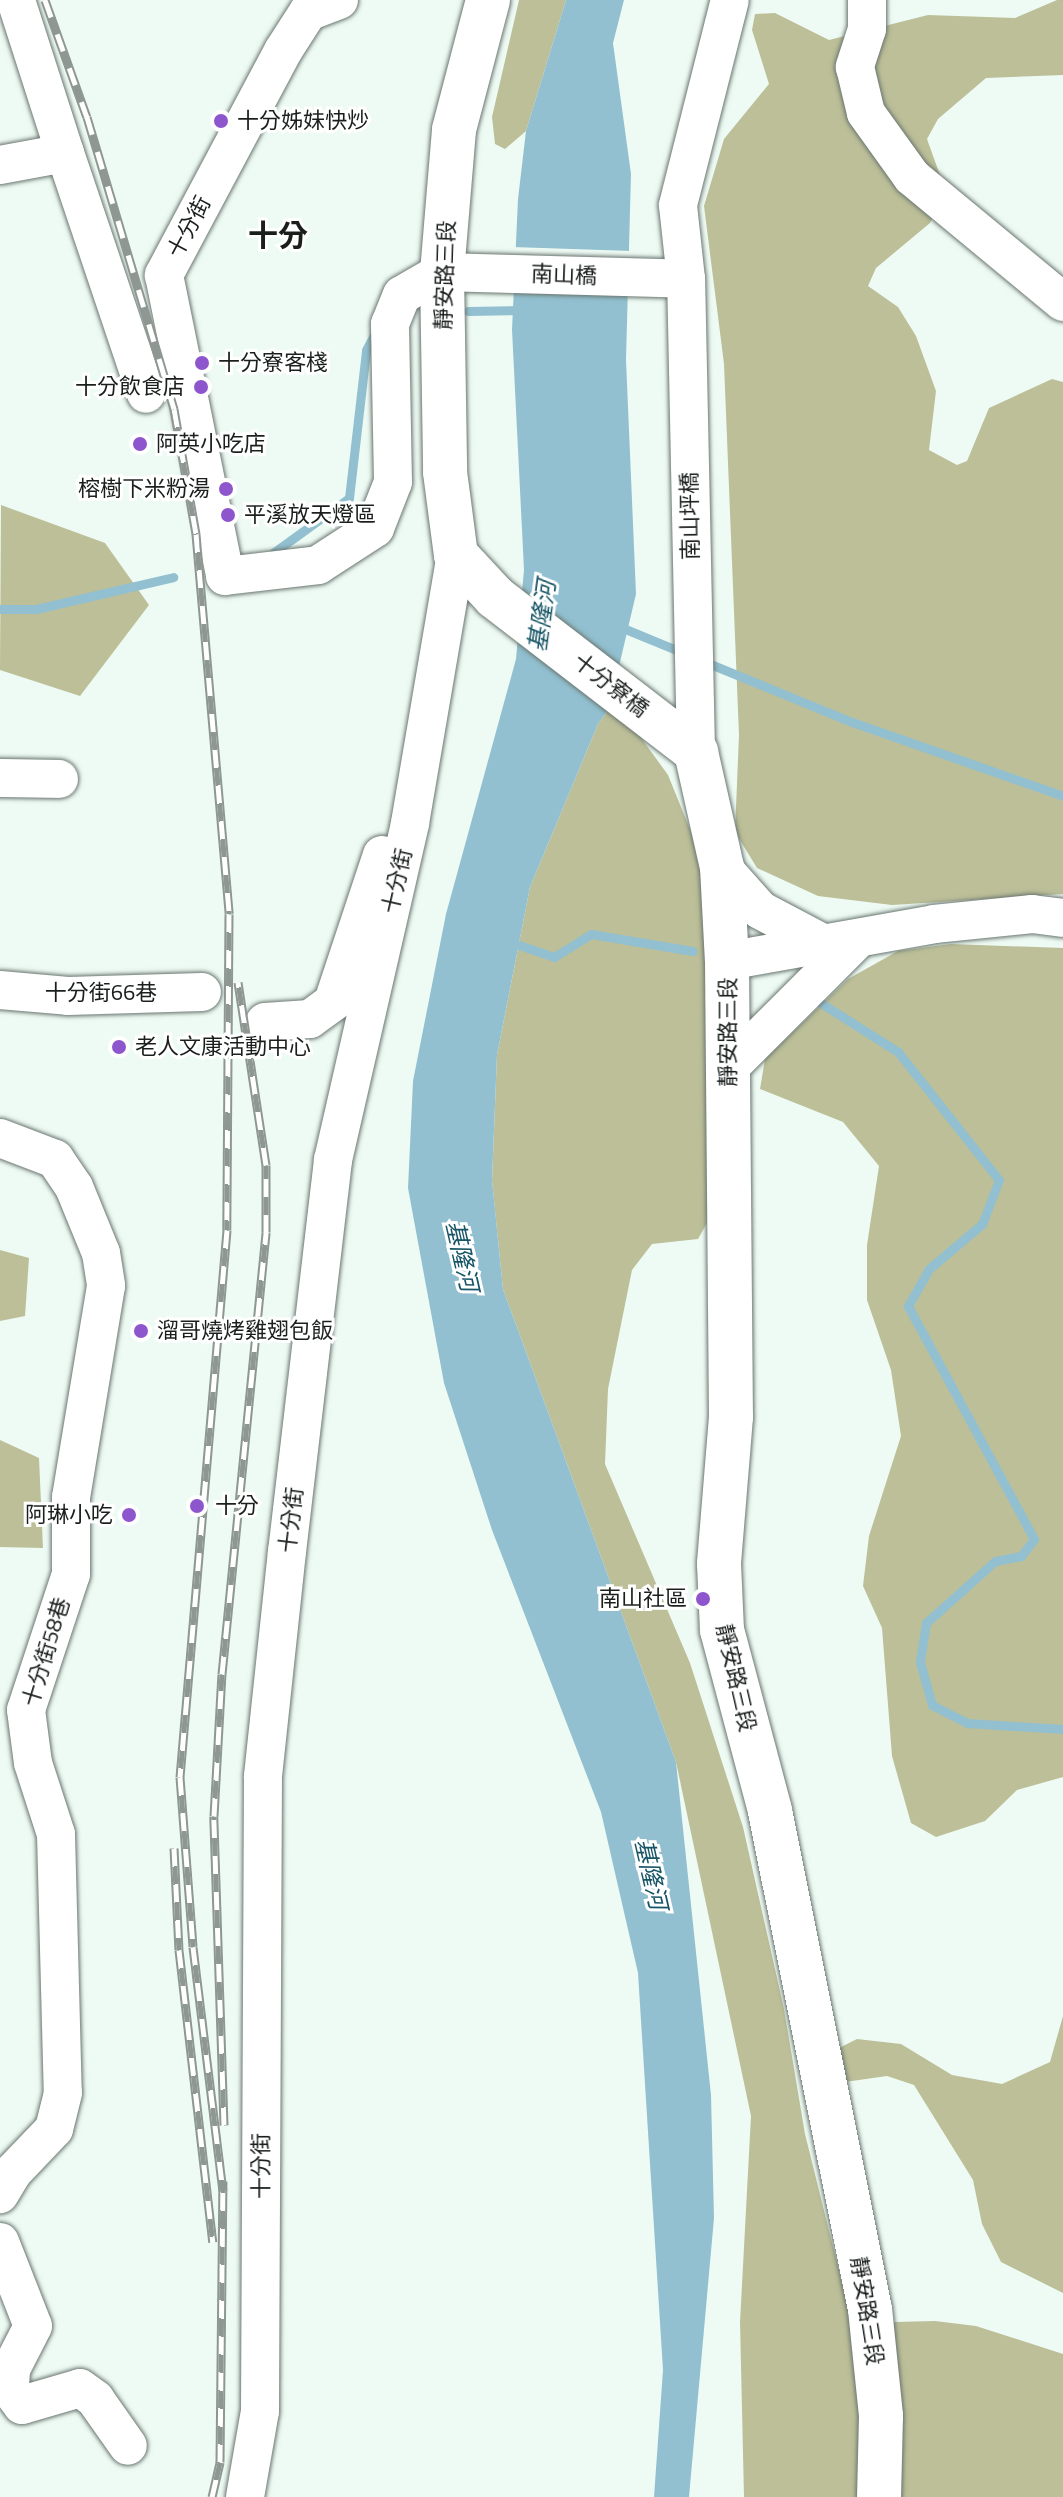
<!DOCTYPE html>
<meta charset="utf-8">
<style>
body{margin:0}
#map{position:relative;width:1063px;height:2497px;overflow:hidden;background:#eefbf4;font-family:"Titillium Web","Noto Sans TC",sans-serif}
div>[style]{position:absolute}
.forest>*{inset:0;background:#bcbf98}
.water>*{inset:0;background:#92c0d0}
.pier>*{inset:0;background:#eefbf4}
.stream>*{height:9px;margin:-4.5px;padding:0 4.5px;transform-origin:4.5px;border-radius:4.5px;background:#92c0d0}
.roads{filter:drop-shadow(0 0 2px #6a7670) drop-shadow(0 0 2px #6a7670)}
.minor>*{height:38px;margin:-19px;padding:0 19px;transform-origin:19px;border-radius:19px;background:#fff}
.major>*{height:44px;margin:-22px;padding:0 22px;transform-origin:22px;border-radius:22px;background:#fff}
.rail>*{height:9px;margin-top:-4.5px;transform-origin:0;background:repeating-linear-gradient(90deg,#fff 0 18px,#8e9792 0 36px);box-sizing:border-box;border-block:2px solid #8e9792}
.dots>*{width:22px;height:22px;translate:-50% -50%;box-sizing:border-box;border:4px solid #fff;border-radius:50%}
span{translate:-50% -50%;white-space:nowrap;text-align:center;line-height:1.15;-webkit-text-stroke:6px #fff;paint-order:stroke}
.poi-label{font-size:22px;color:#1a1f1c}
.left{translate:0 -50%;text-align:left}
.right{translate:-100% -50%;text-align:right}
.street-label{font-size:22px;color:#1a1f1c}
.water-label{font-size:24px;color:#175566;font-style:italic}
.district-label{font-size:30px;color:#1a1f1c;font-weight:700}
</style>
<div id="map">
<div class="forest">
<div style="clip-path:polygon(519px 0,566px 0,526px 131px,505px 149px,495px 144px,492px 117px)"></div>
<div style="clip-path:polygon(1057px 0,1063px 0,1063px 75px,986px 78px,938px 119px,927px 139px,946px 192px,930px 223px,876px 268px,868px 286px,898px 307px,916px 336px,936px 391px,929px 450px,957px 465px,967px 461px,989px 408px,1052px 379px,1063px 382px,1063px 894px,892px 905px,818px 896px,757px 868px,735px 832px,739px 735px,724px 364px,704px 206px,724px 139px,769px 84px,752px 30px,755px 14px,775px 13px,829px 40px,928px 15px,1015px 18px)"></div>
<div style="clip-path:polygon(1px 505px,105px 543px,149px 605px,80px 696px,0 670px)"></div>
<div style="clip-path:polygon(609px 709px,634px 728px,668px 775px,698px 849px,715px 936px,707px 1223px,698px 1239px,652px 1244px,632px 1270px,608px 1389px,605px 1464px,690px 1663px,743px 1827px,784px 2009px,805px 2134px,853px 2327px,859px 2333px,895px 2322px,935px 2321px,976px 2326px,1063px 2354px,1063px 2497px,744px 2497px,740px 2322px,751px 2116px,676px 1762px,503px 1289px,492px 1181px,497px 1055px,530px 887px,598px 724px)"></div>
<div style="clip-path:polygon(951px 944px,1063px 948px,1063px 1777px,1017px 1790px,985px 1821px,936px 1837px,911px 1823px,892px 1756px,882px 1628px,863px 1586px,869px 1536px,901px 1436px,891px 1370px,867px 1300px,867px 1245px,879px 1166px,843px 1122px,760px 1089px,765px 1059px,848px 979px,898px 951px)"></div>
<div style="clip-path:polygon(0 1250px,29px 1258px,25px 1316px,0 1321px)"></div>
<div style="clip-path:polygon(0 1440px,39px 1458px,43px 1548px,0 1547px)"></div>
<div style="clip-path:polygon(1063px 2016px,1063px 2293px,1001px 2262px,982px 2224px,973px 2180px,914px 2085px,887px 2076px,838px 2083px,837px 2049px,857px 2039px,901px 2044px,952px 2075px,1002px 2084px,1050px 2062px)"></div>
</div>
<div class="water">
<div style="clip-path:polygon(566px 0,624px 0,613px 43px,631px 174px,626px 360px,636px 594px,609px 709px,598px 724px,530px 887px,497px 1055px,492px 1180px,503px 1289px,676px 1762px,711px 2095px,714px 2218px,689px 2497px,654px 2497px,663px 2370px,638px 1973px,601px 1812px,492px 1530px,444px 1383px,408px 1188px,413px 1081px,446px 914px,516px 659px,524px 570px,512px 330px,518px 199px,526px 131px)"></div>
</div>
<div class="pier">
<div style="clip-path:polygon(512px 247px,632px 251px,631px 288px,510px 285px)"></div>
</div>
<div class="stream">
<div style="left:468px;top:311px;width:57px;rotate:-1deg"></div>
<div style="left:273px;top:553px;width:94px;rotate:-35.9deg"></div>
<div style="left:349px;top:498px;width:149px;rotate:-83.4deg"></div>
<div style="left:366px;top:350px;width:21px;rotate:-62deg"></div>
<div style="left:0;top:609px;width:36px"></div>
<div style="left:36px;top:609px;width:141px;rotate:-13.1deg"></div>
<div style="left:618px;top:626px;width:74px;rotate:22.4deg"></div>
<div style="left:703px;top:661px;width:161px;rotate:22.3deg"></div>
<div style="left:852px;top:722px;width:224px;rotate:19.3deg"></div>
<div style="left:507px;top:941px;width:50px;rotate:18.8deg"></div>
<div style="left:554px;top:957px;width:44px;rotate:-31.9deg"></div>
<div style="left:591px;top:934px;width:103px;rotate:9.5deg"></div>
<div style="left:813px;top:998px;width:101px;rotate:32.4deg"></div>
<div style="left:898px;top:1052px;width:163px;rotate:51.7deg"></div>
<div style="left:999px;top:1180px;width:47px;rotate:111.1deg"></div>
<div style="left:982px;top:1224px;width:70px;rotate:139.7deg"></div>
<div style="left:929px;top:1269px;width:43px;rotate:119.6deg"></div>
<div style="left:908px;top:1306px;width:265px;rotate:61.6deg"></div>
<div style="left:1034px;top:1539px;width:21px;rotate:127deg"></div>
<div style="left:1021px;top:1556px;width:26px;rotate:169deg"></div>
<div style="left:995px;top:1561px;width:93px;rotate:138.1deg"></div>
<div style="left:926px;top:1623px;width:39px;rotate:99deg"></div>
<div style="left:920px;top:1662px;width:45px;rotate:74.4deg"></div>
<div style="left:932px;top:1705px;width:39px;rotate:27deg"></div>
<div style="left:967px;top:1723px;width:96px;rotate:3.6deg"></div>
</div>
<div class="roads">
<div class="minor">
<div style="left:339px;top:0;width:33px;rotate:159deg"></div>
<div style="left:308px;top:12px;width:46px;rotate:122.7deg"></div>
<div style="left:283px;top:51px;width:254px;rotate:118deg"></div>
<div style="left:164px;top:275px;width:307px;rotate:78.5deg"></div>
<div style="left:225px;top:576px;width:94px;rotate:-6.7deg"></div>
<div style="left:318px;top:565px;width:68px;rotate:-33deg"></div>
<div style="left:375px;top:528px;width:49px;rotate:-68.6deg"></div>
<div style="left:393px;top:482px;width:158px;rotate:-91.1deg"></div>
<div style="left:390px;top:324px;width:31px;rotate:-68deg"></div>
<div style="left:402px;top:295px;width:46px;rotate:-29.9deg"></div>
<div style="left:442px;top:272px;width:244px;rotate:1.6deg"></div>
<div style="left:867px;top:0;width:29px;rotate:90deg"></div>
<div style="left:867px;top:29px;width:40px;rotate:108deg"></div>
<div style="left:855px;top:67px;width:47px;rotate:76.6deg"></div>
<div style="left:866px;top:113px;width:79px;rotate:54.3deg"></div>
<div style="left:912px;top:177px;width:196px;rotate:39.6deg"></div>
<div style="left:65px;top:153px;width:254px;rotate:71.4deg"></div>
<div style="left:0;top:165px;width:66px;rotate:-10.5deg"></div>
<div style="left:65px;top:153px;width:161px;rotate:-107.8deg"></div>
<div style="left:696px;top:752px;width:473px;rotate:-91.2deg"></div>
<div style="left:686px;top:279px;width:74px;rotate:-96.2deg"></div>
<div style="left:678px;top:205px;width:211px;rotate:-75.8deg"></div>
<div style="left:0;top:778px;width:59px;rotate:1deg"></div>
<div style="left:722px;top:867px;width:57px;rotate:48.5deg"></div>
<div style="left:760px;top:910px;width:75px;rotate:27.9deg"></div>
<div style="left:727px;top:961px;width:210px;rotate:-10.1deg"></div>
<div style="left:934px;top:924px;width:99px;rotate:-5.8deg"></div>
<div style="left:1032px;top:914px;width:31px;rotate:7deg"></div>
<div style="left:0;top:990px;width:68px;rotate:5deg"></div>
<div style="left:68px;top:996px;width:134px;rotate:-1.7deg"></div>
<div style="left:265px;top:1022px;width:45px;rotate:-3.8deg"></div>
<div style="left:310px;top:1019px;width:29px;rotate:-36deg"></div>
<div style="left:333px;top:1002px;width:155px;rotate:-71.6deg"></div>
<div style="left:728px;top:1069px;width:182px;rotate:-45deg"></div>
<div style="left:0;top:1138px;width:59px;rotate:20.9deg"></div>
<div style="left:55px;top:1159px;width:34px;rotate:56deg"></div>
<div style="left:74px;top:1187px;width:71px;rotate:67.8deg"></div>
<div style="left:101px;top:1253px;width:33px;rotate:81deg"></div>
<div style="left:106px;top:1286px;width:214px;rotate:99.4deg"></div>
<div style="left:71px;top:1497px;width:77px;rotate:90deg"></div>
<div style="left:71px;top:1574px;width:143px;rotate:108.3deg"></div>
<div style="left:26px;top:1710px;width:53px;rotate:82.5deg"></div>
<div style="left:33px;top:1763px;width:75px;rotate:72.1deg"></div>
<div style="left:56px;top:1834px;width:259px;rotate:88.5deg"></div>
<div style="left:63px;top:2093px;width:37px;rotate:104deg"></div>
<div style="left:54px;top:2129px;width:59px;rotate:133.6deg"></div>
<div style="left:13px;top:2172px;width:26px;rotate:121deg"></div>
<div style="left:0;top:2242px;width:90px;rotate:68.6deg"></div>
<div style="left:33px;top:2326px;width:48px;rotate:117.1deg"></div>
<div style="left:11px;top:2369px;width:20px;rotate:93deg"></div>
<div style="left:10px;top:2389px;width:20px;rotate:53deg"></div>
<div style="left:22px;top:2405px;width:60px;rotate:-16.3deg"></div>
<div style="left:80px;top:2388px;width:19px;rotate:36deg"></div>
<div style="left:95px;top:2399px;width:57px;rotate:54.9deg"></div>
<div style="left:245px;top:2497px;width:87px;rotate:-80.1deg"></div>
<div style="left:260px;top:2411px;width:635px;rotate:-89.73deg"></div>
<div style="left:263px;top:1776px;width:225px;rotate:-83.9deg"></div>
<div style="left:287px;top:1552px;width:395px;rotate:-83.3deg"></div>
<div style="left:333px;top:1160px;width:346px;rotate:-77.1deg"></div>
<div style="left:410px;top:823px;width:272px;rotate:-80.3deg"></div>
</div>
<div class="major">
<div style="left:488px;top:0;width:134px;rotate:104.7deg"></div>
<div style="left:454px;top:130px;width:143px;rotate:94.8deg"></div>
<div style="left:442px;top:272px;width:200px;rotate:89.1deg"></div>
<div style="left:445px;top:472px;width:84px;rotate:82.5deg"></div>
<div style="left:456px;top:555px;width:57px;rotate:47.1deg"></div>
<div style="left:495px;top:597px;width:254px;rotate:37.6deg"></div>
<div style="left:696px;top:752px;width:118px;rotate:77.3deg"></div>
<div style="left:722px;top:867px;width:94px;rotate:87deg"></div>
<div style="left:727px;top:961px;width:456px;rotate:89.5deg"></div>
<div style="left:731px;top:1417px;width:147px;rotate:94.7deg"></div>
<div style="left:719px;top:1564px;width:66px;rotate:87.4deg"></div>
<div style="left:722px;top:1630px;width:187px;rotate:75.1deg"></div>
<div style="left:770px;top:1811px;width:508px;rotate:78.65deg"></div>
<div style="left:870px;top:2309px;width:108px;rotate:84.1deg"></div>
<div style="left:881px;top:2416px;width:81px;rotate:91.4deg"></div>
</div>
</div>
<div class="rail">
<div style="left:45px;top:0;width:124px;rotate:70.3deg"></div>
<div style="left:87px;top:117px;width:305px;rotate:73.4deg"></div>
<div style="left:174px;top:409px;width:127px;rotate:80deg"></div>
<div style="left:196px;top:534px;width:381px;rotate:85deg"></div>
<div style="left:229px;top:914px;width:316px;rotate:90.4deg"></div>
<div style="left:227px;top:1230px;width:549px;rotate:94.91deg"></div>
<div style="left:180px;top:1777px;width:170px;rotate:85.6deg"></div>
<div style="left:193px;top:1947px;width:245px;rotate:83deg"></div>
<div style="left:174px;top:1848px;width:102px;rotate:87.2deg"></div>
<div style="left:179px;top:1950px;width:294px;rotate:83.4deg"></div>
<div style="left:224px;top:2125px;width:309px;rotate:-91.9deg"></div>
<div style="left:214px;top:1816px;width:142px;rotate:-86.8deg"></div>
<div style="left:222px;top:1674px;width:444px;rotate:-84.3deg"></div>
<div style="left:266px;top:1232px;width:67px;rotate:-90deg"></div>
<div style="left:266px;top:1165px;width:185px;rotate:-98.7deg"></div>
<div style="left:212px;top:2497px;width:36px;rotate:-77deg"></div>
<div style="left:220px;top:2462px;width:281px;rotate:-89.4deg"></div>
</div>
<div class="dots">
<div style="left:221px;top:121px;background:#8e56cd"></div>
<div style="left:202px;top:363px;background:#8e56cd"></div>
<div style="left:201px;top:387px;background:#8e56cd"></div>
<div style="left:140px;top:444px;background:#8e56cd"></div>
<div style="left:226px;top:489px;background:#8e56cd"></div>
<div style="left:228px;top:515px;background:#8e56cd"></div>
<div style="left:119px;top:1047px;background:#8e56cd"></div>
<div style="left:141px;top:1331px;background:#8e56cd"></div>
<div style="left:197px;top:1506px;background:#8e56cd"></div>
<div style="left:129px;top:1515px;background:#8e56cd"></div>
<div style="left:703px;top:1599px;background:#8e56cd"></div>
</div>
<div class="poi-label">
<span class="left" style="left:237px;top:121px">十分姊妹快炒</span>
<span class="left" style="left:218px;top:363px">十分寮客棧</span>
<span class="right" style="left:185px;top:387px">十分飲食店</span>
<span class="left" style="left:156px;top:444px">阿英小吃店</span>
<span class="right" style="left:210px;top:489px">榕樹下米粉湯</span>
<span class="left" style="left:244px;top:515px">平溪放天燈區</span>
<span class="left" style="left:135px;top:1047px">老人文康活動中心</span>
<span class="left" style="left:157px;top:1331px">溜哥燒烤雞翅包飯</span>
<span class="left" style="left:215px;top:1506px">十分</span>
<span class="right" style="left:113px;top:1515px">阿琳小吃</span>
<span class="right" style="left:687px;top:1599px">南山社區</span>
</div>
<div class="street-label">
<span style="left:189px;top:227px;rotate:-62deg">十分街</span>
<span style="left:445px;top:275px;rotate:-88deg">靜安路三段</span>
<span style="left:564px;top:275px;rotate:2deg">南山橋</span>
<span style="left:690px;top:516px;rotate:-91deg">南山坪橋</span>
<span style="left:611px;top:685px;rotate:38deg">十分寮橋</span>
<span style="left:397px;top:881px;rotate:-77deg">十分街</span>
<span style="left:101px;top:993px">十分街66巷</span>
<span style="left:728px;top:1032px;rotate:-90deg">靜安路三段</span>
<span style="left:291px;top:1520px;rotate:-83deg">十分街</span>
<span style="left:46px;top:1652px;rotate:-73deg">十分街58巷</span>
<span style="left:736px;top:1678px;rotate:77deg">靜安路三段</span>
<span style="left:261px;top:2166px;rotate:-90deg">十分街</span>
<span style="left:867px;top:2311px;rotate:81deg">靜安路三段</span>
</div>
<div class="water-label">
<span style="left:542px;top:616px;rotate:-82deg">基隆河</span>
<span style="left:462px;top:1256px;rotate:77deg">基隆河</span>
<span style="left:651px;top:1874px;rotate:77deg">基隆河</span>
</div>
<div class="district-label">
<span style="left:278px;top:235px">十分</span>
</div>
</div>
